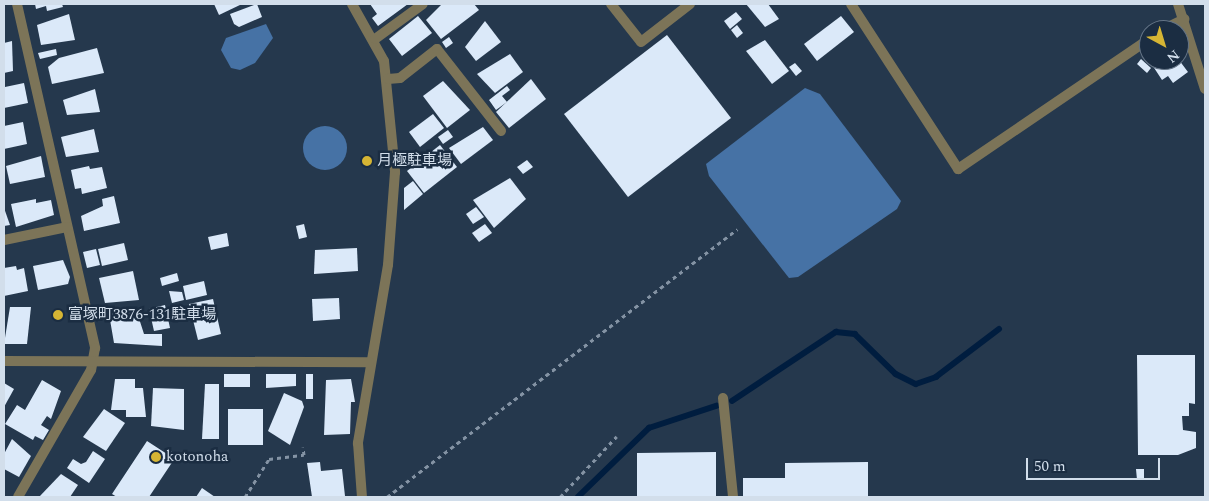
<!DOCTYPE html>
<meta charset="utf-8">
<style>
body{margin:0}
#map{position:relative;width:1209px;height:501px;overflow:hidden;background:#25384d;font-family:Spectral,"Noto Sans JP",serif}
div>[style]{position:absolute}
.forest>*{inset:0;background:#4672a5}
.round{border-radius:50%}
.stream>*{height:5.5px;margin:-2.75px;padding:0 2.75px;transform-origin:2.75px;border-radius:2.75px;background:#001d3f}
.building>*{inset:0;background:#dbe9f9}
.path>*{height:3px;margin-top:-1.5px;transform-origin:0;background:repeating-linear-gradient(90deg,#8493a4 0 4px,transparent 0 8px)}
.minor>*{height:10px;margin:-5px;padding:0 5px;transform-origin:5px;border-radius:5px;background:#7c7458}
.tertiary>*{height:10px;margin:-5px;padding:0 5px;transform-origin:5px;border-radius:5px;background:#7c7458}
.dots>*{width:14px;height:14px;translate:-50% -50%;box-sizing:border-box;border:2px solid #1b2d42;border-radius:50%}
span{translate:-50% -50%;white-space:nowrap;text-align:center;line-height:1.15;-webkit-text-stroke:5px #1b2d42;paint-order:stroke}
.poi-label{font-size:15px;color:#d2deeb}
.left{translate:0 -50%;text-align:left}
.frame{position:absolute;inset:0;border:5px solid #d2deeb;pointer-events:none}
.north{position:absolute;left:1139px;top:20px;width:50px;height:50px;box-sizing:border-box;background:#1b2d42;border:1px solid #647486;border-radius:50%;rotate:141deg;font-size:14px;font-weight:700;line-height:20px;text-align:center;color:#d2deeb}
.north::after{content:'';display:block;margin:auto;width:18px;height:22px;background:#d6b534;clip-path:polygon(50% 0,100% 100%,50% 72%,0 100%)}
.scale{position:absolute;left:1026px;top:458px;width:134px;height:22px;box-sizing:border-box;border:2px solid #d2deeb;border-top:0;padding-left:6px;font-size:15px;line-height:18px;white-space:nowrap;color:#d2deeb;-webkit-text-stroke:4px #1b2d42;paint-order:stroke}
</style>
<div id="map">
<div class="forest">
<div style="clip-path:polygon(266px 24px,273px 38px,255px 63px,240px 70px,231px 68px,221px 50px,226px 38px)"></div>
<div style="clip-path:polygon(805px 88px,820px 94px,901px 201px,897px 209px,798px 277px,789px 278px,709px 176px,706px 164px)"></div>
<div class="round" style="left:303px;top:126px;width:44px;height:44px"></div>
</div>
<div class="stream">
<div style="left:732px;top:401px;width:125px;rotate:-33.6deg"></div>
<div style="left:836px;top:332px;width:19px;rotate:6deg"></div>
<div style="left:855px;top:334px;width:57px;rotate:44.3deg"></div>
<div style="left:896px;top:374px;width:22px;rotate:27deg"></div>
<div style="left:916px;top:384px;width:21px;rotate:-19deg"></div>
<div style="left:936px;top:377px;width:79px;rotate:-37.3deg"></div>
<div style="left:578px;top:497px;width:99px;rotate:-44.2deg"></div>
<div style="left:649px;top:428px;width:71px;rotate:-18.2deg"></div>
</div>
<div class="building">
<div style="clip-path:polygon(35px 4px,62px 4px,63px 7px,47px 11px,46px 6px,36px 9px)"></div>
<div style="clip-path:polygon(214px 4px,242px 4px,219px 15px)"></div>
<div style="clip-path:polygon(257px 4px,262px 17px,239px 27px,234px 24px,230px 14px)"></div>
<div style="clip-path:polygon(370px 4px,408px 4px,378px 26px,372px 18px,377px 14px)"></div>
<div style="clip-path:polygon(442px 4px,474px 4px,479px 10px,441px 39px,426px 20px)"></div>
<div style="clip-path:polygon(746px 4px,768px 4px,779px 19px,765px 27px)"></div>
<div style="clip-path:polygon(736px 12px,742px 19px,730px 29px,724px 21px)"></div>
<div style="clip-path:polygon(69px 14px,75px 40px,41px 45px,37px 25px)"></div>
<div style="clip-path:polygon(418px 16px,432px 33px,402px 56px,389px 39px)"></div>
<div style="clip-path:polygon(841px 16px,854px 32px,817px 61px,804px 44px)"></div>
<div style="clip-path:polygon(485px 21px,501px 42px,476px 61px,465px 47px)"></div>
<div style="clip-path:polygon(737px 25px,743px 33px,737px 38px,731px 30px)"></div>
<div style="clip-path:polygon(667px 35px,731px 118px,628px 197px,564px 114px)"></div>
<div style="clip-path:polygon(449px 37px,453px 43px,446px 48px,442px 42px)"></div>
<div style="clip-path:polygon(765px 40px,789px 71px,772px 84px,746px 51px)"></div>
<div style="clip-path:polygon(12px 41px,13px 71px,4px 73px,4px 43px)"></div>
<div style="clip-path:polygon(97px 48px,104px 73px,52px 84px,48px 67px,59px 58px)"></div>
<div style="clip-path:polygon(56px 49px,57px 55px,40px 59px,38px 53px)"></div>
<div style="clip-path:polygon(1149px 51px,1149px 60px,1179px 60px,1188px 72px,1173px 83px,1168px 76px,1162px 80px,1145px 54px)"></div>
<div style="clip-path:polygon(510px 54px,523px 72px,495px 93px,477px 74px)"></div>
<div style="clip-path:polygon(1141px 59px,1151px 68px,1147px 73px,1137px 64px)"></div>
<div style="clip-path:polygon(795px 63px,802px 71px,796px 76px,789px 67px)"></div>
<div style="clip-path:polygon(531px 79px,546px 99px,509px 128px,496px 112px)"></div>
<div style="clip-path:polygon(443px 81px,470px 110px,447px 128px,423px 96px)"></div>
<div style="clip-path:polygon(24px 83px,28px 103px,4px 108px,5px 87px)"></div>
<div style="clip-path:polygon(507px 86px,510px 90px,502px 96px,507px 102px,496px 110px,489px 100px)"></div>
<div style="clip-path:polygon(95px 89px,100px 112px,67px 115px,63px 100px)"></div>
<div style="clip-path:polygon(433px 114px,444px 128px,420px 147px,409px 132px)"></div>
<div style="clip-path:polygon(23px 122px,27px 144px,4px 149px,4px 126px)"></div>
<div style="clip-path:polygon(483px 127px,493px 140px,461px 164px,449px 148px)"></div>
<div style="clip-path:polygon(94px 129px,99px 152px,66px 157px,61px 137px)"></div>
<div style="clip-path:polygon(448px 130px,453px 137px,443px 144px,438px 137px)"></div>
<div style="clip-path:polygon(440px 145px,457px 167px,424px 193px,407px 171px)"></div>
<div style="clip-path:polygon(41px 156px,45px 177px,10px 184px,6px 166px)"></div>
<div style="clip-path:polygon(527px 160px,533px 167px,523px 174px,517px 167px)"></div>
<div style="clip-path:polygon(89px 166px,90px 169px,102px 167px,107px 188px,82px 194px,81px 188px,75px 189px,71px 170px)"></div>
<div style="clip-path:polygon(510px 178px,526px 199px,494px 228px,473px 200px)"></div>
<div style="clip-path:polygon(413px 181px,423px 194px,404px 210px,404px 188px)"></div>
<div style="clip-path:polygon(114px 196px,120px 223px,84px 231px,81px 216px,103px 206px,102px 199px)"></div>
<div style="clip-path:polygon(36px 199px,36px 203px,51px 200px,54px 215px,16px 227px,11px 204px)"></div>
<div style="clip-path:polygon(476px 207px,484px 217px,473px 224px,466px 214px)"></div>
<div style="clip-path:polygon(4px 208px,10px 225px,4px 226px)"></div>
<div style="clip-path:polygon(304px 224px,307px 237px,299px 239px,296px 226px)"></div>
<div style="clip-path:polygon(485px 224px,492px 233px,479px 242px,472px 233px)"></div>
<div style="clip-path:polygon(227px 233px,229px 246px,211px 250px,208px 237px)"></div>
<div style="clip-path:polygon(124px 243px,128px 260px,102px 266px,98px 249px)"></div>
<div style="clip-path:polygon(357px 248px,358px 271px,314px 274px,315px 250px)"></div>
<div style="clip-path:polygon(96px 249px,100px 265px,87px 268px,83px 252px)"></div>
<div style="clip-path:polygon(63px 260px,70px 277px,68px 284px,38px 290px,33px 266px)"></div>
<div style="clip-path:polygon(16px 266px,17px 270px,24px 268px,28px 291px,4px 296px,4px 268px)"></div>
<div style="clip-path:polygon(133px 271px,139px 300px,105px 303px,99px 278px)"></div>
<div style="clip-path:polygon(177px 273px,179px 281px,162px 286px,160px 278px)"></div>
<div style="clip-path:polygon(204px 281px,207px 295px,186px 300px,183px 286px)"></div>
<div style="clip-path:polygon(169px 291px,182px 292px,184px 300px,172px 303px)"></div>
<div style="clip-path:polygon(339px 298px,340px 319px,313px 321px,312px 299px)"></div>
<div style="clip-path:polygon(213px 299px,221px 334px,198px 340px,189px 304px)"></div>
<div style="clip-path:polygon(165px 305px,170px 328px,154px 331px,149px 309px)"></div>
<div style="clip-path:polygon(10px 307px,31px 307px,27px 344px,4px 344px)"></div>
<div style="clip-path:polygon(136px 309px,144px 334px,162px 334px,162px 346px,114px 343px,109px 314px)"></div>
<div style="clip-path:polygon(1137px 355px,1195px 355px,1195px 404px,1189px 403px,1189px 416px,1182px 416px,1183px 430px,1196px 432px,1196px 448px,1178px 455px,1138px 455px)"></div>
<div style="clip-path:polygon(224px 374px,250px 374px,250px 387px,224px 387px)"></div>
<div style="clip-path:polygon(266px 374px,296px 374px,296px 386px,266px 388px)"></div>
<div style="clip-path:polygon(306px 374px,313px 374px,313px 399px,306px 399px)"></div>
<div style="clip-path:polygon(115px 379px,135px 379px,135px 388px,143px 388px,146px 417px,126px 417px,126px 410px,111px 410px)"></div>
<div style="clip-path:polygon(351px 379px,355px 402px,351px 402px,350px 434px,324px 435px,326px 380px)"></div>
<div style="clip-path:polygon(42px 380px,61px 391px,51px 419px,47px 416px,41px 425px,49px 430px,43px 440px,35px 436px,33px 440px,5px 424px,17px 405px,25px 410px)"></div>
<div style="clip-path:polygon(4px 383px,14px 389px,4px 407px)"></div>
<div style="clip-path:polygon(205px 384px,219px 384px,219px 439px,202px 439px)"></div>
<div style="clip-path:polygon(153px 388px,184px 389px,184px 430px,151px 426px)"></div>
<div style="clip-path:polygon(284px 393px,302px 401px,304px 407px,290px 445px,268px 431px)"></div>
<div style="clip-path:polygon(104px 409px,125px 423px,106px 451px,83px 437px)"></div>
<div style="clip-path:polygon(228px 409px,263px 409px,263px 445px,228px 445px)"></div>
<div style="clip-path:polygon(12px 439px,31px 456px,19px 477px,4px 469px,4px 454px)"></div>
<div style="clip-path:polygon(147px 441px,167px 454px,169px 450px,177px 455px,149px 497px,117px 497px,112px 494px)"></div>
<div style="clip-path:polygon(93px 451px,105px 459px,89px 483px,67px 468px,73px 459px,81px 464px,86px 462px)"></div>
<div style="clip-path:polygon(716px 452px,716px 497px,637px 497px,637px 453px)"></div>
<div style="clip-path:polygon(320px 462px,321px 471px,342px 469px,345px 496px,312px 497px,307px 463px)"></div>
<div style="clip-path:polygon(868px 462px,868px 497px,743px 497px,743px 478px,785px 478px,785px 463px)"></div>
<div style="clip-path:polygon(1136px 469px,1144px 469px,1144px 480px,1137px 480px)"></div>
<div style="clip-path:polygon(61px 474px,78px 485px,70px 497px,39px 497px)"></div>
<div style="clip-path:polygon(202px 488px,215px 497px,196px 497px)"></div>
</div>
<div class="path">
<div style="left:245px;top:497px;width:45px;rotate:-57.7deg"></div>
<div style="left:269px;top:459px;width:35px;rotate:-7deg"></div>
<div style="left:304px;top:455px;width:8px;rotate:-97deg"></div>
<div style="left:387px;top:497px;width:441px;rotate:-37.4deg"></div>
<div style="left:560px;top:497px;width:83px;rotate:-46.9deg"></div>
</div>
<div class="minor">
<div style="left:17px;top:4px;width:353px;rotate:77.2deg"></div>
<div style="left:95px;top:348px;width:22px;rotate:100deg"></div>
<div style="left:91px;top:370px;width:146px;rotate:119.9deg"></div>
<div style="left:352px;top:4px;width:65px;rotate:60.7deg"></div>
<div style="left:384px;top:61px;width:112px;rotate:84.3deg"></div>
<div style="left:395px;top:172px;width:93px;rotate:94.3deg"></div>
<div style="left:388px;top:265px;width:181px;rotate:99.6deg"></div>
<div style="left:358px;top:443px;width:54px;rotate:85.8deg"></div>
<div style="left:611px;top:4px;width:48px;rotate:51.7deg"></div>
<div style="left:641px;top:42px;width:62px;rotate:-37.8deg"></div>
<div style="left:851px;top:4px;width:197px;rotate:57deg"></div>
<div style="left:958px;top:169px;width:231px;rotate:-34.2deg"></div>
<div style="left:1162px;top:30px;width:25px;rotate:-26deg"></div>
<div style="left:375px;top:39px;width:59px;rotate:-36.1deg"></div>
<div style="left:388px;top:79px;width:12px;rotate:-5deg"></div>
<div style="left:400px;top:78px;width:47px;rotate:-38.1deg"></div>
<div style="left:437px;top:49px;width:104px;rotate:52deg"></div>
<div style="left:4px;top:240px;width:64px;rotate:-11.7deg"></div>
<div style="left:723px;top:398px;width:100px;rotate:84.2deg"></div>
</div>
<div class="tertiary">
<div style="left:1178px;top:4px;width:89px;rotate:72.4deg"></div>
<div style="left:4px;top:361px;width:365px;rotate:0.2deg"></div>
</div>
<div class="dots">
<div style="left:367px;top:161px;background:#d6b534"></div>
<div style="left:58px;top:315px;background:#d6b534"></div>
<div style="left:156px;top:457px;background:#d6b534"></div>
</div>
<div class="poi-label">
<span class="left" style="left:377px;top:161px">月極駐車場</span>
<span class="left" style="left:68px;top:315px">富塚町3876-131駐車場</span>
<span class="left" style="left:166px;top:457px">kotonoha</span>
</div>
<div class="frame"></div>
<div class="north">N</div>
<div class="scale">50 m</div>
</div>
